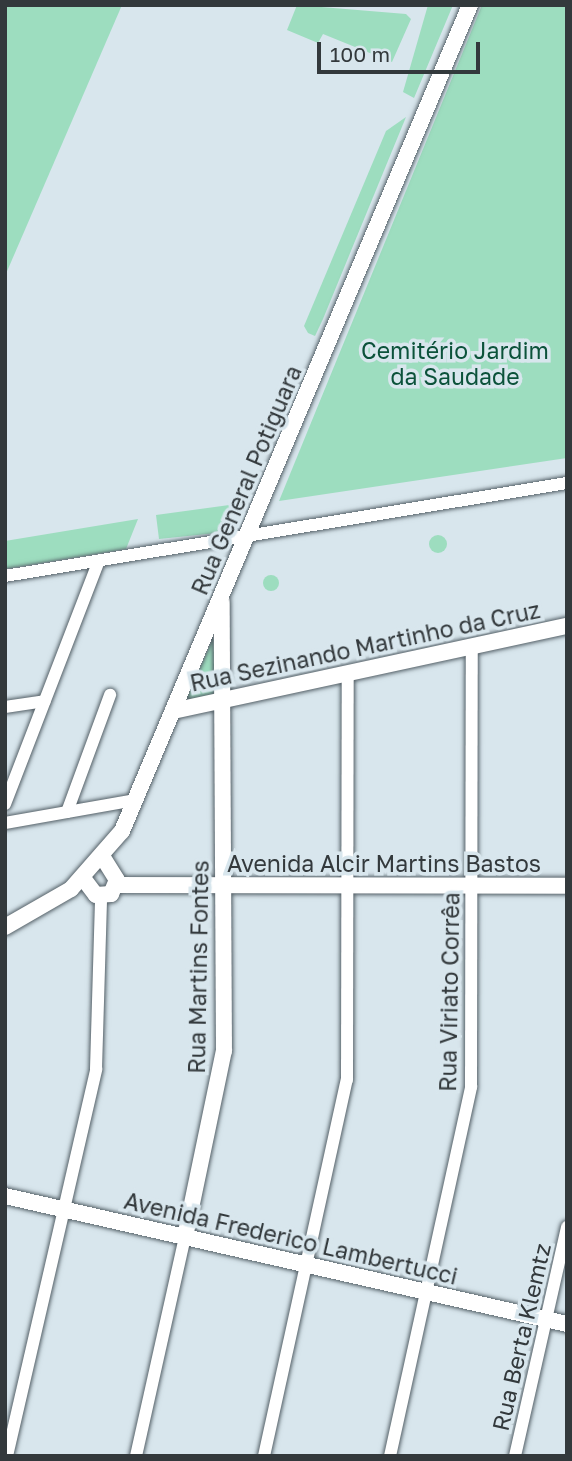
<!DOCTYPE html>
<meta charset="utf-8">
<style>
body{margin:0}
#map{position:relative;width:572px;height:1461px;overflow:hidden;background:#d8e6ed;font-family:"Golos Text",sans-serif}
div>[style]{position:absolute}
.green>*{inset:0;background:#9dddbf}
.round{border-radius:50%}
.roads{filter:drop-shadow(0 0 2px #546067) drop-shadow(0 0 2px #546067)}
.street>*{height:12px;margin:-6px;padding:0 6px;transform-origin:6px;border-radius:6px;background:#fff}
.secondary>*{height:16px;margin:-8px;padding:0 8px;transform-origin:8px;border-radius:8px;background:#fff}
span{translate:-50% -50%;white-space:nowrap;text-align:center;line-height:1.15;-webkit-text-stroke:7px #d8e6ed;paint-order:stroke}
.park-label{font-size:23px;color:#0b523a}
.street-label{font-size:23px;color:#33393c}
.frame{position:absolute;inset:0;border:7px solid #33393c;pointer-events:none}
.scale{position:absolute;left:317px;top:42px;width:163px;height:32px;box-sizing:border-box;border:4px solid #33393c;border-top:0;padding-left:9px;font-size:21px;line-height:24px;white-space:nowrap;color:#33393c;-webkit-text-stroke:5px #d8e6ed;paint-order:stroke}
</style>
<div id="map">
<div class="green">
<div style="clip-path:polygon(5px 5px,122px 5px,5px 276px)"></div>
<div style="clip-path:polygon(297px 5px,406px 14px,411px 19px,392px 62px,323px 34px,318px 43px,287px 30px)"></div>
<div style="clip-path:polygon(428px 5px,453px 5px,414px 98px,403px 92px)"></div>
<div style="clip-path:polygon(482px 5px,567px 5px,567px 458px,279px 501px)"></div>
<div style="clip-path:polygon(406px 117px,323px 319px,315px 336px,308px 333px,304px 326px,386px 131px)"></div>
<div style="clip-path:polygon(244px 503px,236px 531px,159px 539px,156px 515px)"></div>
<div style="clip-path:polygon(138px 519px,126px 549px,5px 569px,5px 541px)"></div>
<div class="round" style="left:429px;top:535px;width:18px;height:18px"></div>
<div class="round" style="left:263px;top:575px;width:16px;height:16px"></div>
<div style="clip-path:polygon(214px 636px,215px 694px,186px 700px)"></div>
</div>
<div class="roads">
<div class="street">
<div style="left:5px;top:576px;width:570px;rotate:-9.4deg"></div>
<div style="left:5px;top:707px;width:40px;rotate:-8.5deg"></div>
<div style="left:5px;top:804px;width:261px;rotate:-68.9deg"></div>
<div style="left:67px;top:812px;width:125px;rotate:-69.8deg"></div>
<div style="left:5px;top:823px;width:133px;rotate:-10deg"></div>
<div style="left:7px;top:1456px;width:397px;rotate:-77deg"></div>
<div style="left:96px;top:1069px;width:173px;rotate:-88.3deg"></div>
<div style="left:136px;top:1456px;width:224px;rotate:-77.4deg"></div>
<div style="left:264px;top:1456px;width:385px;rotate:-77.6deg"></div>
<div style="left:347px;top:1080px;width:406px;rotate:-89.9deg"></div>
<div style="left:390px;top:1456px;width:378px;rotate:-77.6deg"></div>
<div style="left:471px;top:1087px;width:440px;rotate:-89.9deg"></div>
<div style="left:515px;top:1456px;width:235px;rotate:-77.2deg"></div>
</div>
<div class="secondary">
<div style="left:173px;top:711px;width:403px;rotate:-12.2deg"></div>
<div style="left:83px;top:878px;width:21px;rotate:53deg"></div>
<div style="left:96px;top:895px;width:15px;rotate:-4deg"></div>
<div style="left:111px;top:894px;width:15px;rotate:-67deg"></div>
<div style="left:117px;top:880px;width:26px;rotate:-122deg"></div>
<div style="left:117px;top:885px;width:450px;rotate:0.1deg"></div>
<div style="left:5px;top:927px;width:76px;rotate:-29.9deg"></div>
<div style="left:71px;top:889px;width:77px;rotate:-48.7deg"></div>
<div style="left:122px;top:831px;width:896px;rotate:-67.15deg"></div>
<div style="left:5px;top:1196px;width:576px;rotate:12.83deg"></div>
<div style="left:185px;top:1237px;width:190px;rotate:-78.2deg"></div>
<div style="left:224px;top:1051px;width:449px;rotate:-90.3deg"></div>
</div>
</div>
<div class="park-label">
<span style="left:455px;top:363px">Cemitério Jardim<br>da Saudade</span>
</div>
<div class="street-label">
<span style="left:246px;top:480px;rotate:-67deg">Rua General Potiguara</span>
<span style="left:365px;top:646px;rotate:-12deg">Rua Sezinando Martinho da Cruz</span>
<span style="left:384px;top:863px">Avenida Alcir Martins Bastos</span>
<span style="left:198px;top:967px;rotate:-89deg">Rua Martins Fontes</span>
<span style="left:449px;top:992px;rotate:-89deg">Rua Viriato Corrêa</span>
<span style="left:291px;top:1238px;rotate:13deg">Avenida Frederico Lambertucci</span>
<span style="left:521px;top:1337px;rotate:-77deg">Rua Berta Klemtz</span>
</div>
<div class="frame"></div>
<div class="scale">100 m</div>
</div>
